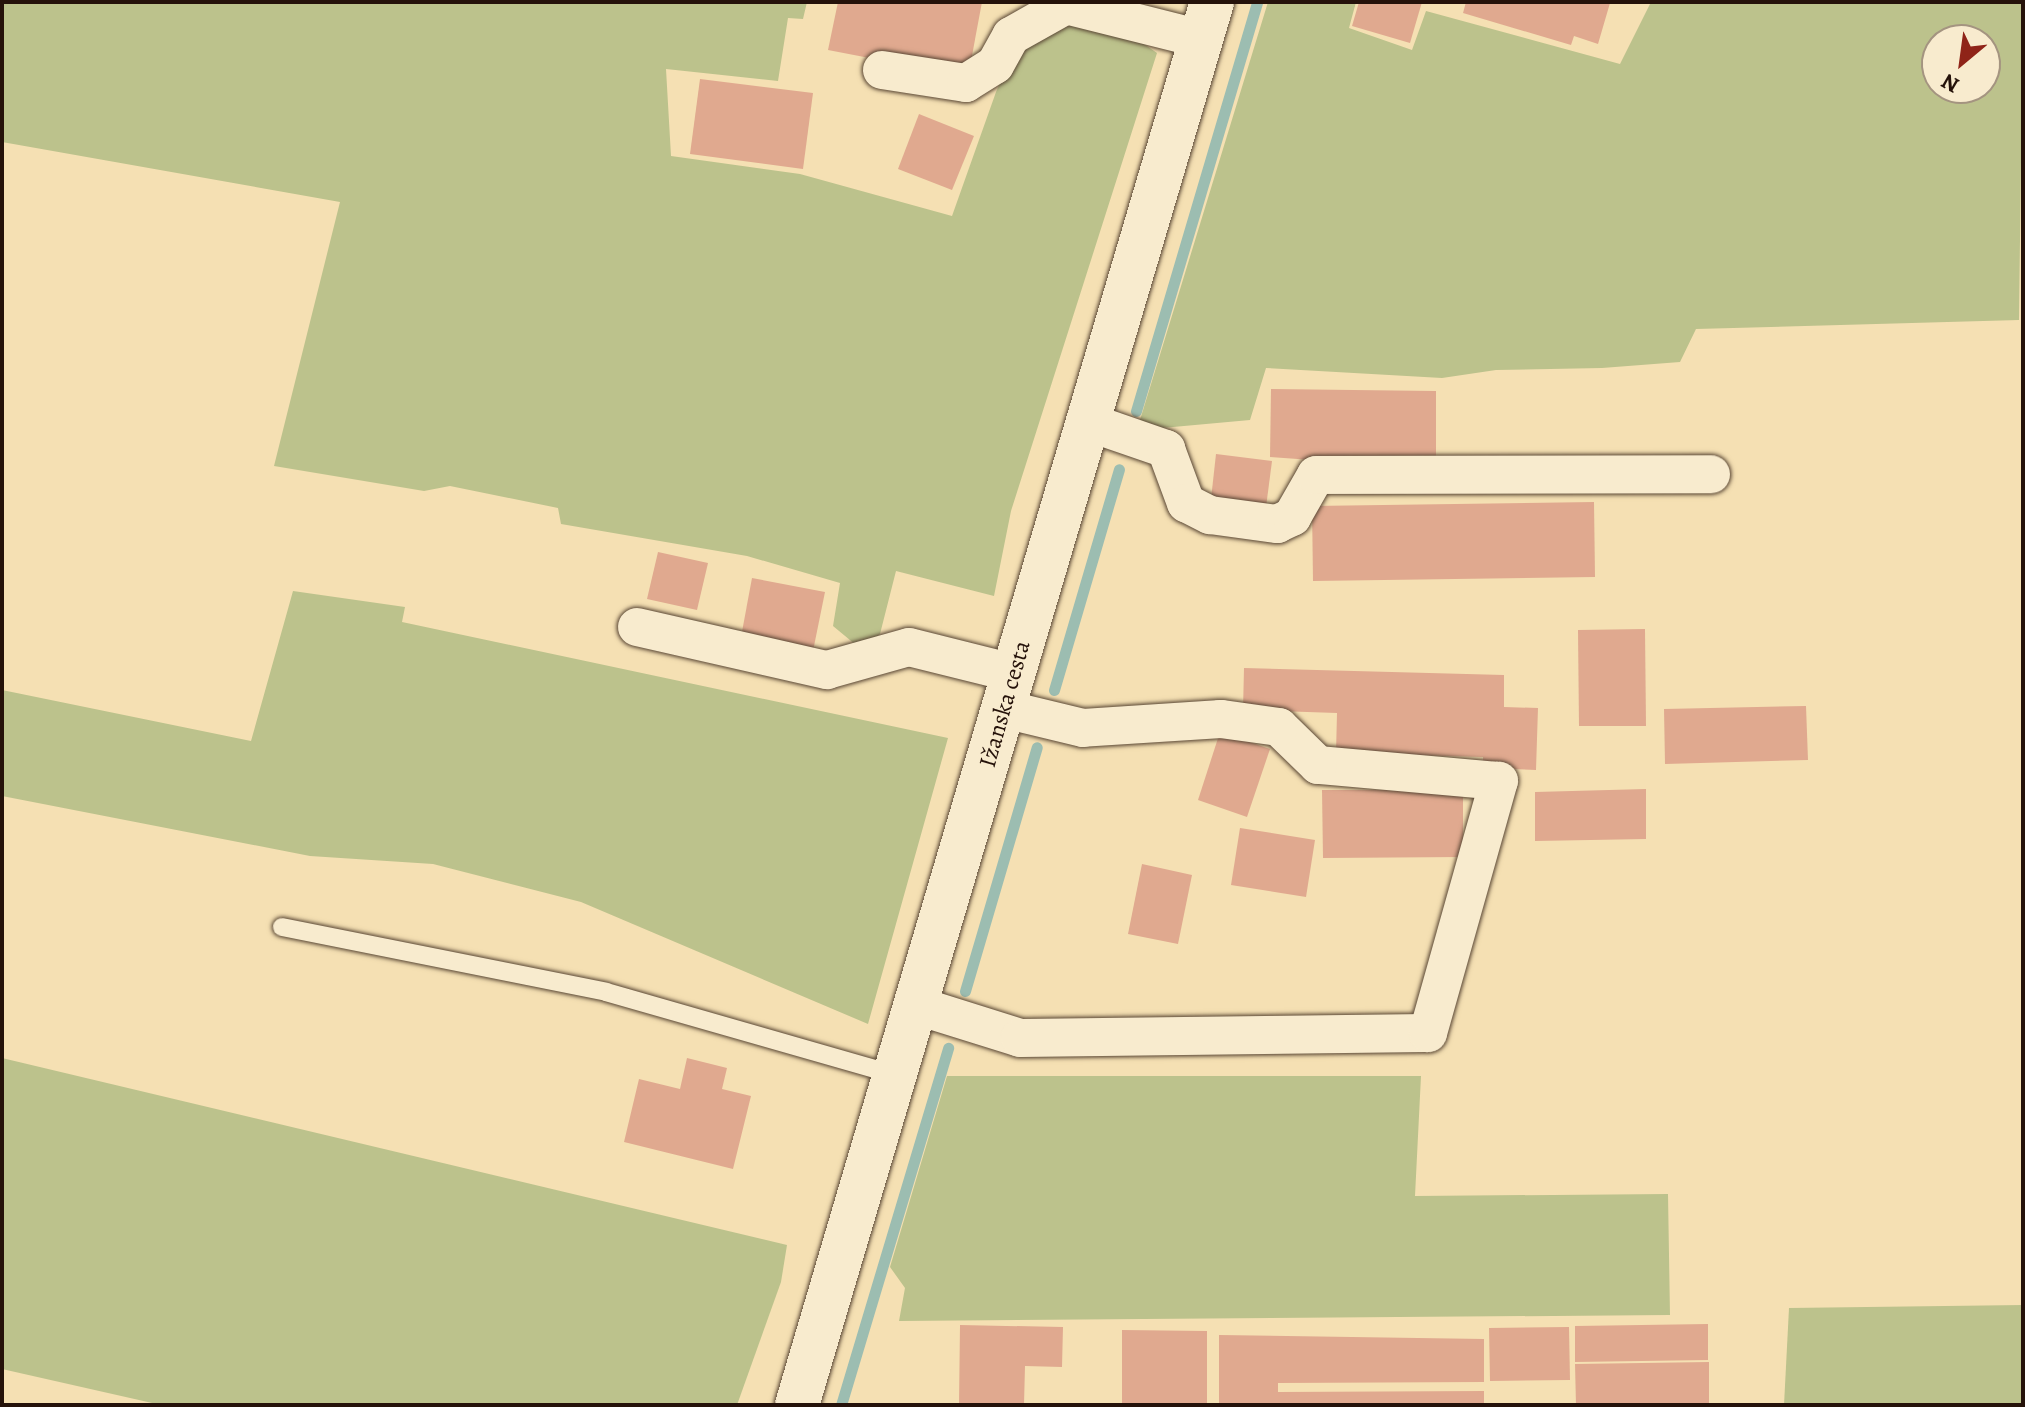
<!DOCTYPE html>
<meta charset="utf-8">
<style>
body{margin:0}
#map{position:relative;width:2025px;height:1407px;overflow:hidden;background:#f5e0b3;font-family:Alegreya,serif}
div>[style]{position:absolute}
.green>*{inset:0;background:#bcc28c}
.stream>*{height:11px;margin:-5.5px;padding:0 5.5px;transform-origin:5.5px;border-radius:5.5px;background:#9cbdb1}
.building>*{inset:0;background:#e0a98f}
.roads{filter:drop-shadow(0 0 2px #594634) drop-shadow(0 0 2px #594634)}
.lane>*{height:18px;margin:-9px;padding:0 9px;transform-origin:9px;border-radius:9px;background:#f8ebce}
.street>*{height:38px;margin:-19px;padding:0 19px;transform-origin:19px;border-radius:19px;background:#f8ebce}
.secondary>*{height:44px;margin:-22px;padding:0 22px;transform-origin:22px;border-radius:22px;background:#f8ebce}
span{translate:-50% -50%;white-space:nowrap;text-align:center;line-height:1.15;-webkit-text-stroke:7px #f8ebce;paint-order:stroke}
.street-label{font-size:24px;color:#25120a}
.frame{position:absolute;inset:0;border:4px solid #25120a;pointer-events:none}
.north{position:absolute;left:1921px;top:24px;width:80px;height:80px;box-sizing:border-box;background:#f8ebce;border:2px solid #a49480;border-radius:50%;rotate:209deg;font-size:22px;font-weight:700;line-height:32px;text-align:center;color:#25120a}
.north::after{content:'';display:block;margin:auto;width:28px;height:36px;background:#8f2418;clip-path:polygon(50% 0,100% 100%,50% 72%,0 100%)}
</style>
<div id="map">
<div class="green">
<div style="clip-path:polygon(2px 2px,807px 2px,803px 19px,788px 18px,778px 81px,666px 69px,671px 156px,800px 174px,952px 216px,996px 92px,1012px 56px,1028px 40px,1075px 22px,1134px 37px,1157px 53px,1011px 511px,994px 596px,896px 571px,880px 634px,862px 650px,833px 626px,840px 583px,747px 556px,561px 524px,558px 508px,450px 486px,424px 491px,274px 466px,340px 202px,2px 142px)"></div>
<div style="clip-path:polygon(evenodd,1268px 2px,1356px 2px,1349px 28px,1412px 50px,1426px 11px,1620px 64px,1651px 2px,2023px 2px,2019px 320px,1696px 329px,1680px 362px,1602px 368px,1496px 370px,1442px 378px,1266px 368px,1250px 420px,1151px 429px,1140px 420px,1268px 2px,1937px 40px,1985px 40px,1985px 88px,1937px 88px,1937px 40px)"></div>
<div style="clip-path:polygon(293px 591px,405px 607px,402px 622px,948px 738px,868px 1024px,581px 902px,433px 864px,310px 856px,2px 796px,2px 690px,251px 741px)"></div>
<div style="clip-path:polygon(2px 1058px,787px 1245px,781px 1282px,737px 1405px,161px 1405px,2px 1369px)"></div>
<div style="clip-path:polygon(947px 1076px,1421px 1076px,1415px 1196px,1668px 1194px,1670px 1315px,899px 1321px,905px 1288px,890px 1267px)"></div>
<div style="clip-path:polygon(2023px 1305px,2023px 1405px,1784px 1405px,1789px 1308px)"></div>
</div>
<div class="stream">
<div style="left:1136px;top:411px;width:427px;rotate:-73.5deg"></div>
<div style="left:1054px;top:690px;width:230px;rotate:-73.6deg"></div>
<div style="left:965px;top:991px;width:254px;rotate:-73.6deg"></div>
<div style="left:841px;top:1405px;width:373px;rotate:-73.3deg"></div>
</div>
<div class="building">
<div style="clip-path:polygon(838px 2px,982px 2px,968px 77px,828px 50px)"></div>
<div style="clip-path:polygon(1359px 2px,1422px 2px,1410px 43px,1352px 26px)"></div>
<div style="clip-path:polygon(1466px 2px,1608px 2px,1610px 3px,1598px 44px,1574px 36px,1571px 45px,1463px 13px)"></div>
<div style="clip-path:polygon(700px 79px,813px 93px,803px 169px,690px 154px)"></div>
<div style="clip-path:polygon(919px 114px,974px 136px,952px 190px,898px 169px)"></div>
<div style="clip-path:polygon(1271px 389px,1436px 391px,1436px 469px,1270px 457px)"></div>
<div style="clip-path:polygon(1216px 454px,1272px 461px,1265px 515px,1210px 508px)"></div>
<div style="clip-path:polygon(1594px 502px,1595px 577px,1313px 581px,1312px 506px)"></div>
<div style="clip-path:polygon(658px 552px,708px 563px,697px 610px,647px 599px)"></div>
<div style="clip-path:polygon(752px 578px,825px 592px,813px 651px,741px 637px)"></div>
<div style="clip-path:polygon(1645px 629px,1646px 726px,1579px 726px,1578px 630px)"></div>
<div style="clip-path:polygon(1244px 668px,1504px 675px,1504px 707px,1538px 708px,1536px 770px,1483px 768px,1483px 757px,1336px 753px,1337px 713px,1243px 710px)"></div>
<div style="clip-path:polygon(1806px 706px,1808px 760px,1665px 764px,1664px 709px)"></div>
<div style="clip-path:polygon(1220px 732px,1270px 749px,1247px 817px,1198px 800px)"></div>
<div style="clip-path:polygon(1646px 789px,1646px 839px,1535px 841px,1535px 792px)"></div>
<div style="clip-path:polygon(1322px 790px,1463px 790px,1463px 857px,1323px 858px)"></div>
<div style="clip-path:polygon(1240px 828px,1315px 840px,1306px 897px,1231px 885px)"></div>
<div style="clip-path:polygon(1142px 864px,1192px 875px,1178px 944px,1128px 934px)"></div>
<div style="clip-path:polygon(687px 1058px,727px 1068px,722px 1089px,751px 1096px,733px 1169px,624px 1142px,639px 1079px,680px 1089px)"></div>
<div style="clip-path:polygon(1708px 1324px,1708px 1360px,1575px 1362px,1575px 1326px)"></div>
<div style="clip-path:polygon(960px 1325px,1063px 1327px,1062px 1367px,1025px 1366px,1024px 1405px,959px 1405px)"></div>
<div style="clip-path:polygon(1569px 1327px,1570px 1380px,1490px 1381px,1489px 1328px)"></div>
<div style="clip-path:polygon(1122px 1330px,1207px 1331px,1207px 1405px,1122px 1405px)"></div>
<div style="clip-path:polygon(1219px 1335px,1484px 1339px,1484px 1382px,1278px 1383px,1278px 1392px,1484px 1391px,1484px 1405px,1219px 1405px)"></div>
<div style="clip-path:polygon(1709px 1362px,1709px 1405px,1576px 1405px,1575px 1364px)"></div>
</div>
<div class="roads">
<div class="lane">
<div style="left:282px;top:927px;width:330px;rotate:11.3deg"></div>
<div style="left:606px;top:992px;width:301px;rotate:16deg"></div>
</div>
<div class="street">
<div style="left:882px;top:70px;width:85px;rotate:8.8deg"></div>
<div style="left:966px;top:83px;width:34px;rotate:-32deg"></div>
<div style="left:995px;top:65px;width:33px;rotate:-61deg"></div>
<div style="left:1011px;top:36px;width:63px;rotate:-29.4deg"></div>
<div style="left:1066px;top:5px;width:139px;rotate:14.1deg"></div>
<div style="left:1088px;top:422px;width:83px;rotate:19.1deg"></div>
<div style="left:1166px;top:449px;width:58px;rotate:69.7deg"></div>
<div style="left:1186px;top:503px;width:27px;rotate:27deg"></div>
<div style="left:1210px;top:515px;width:68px;rotate:7.7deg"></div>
<div style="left:1277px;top:524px;width:17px;rotate:-25deg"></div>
<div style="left:1292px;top:517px;width:48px;rotate:-60.3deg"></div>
<div style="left:1316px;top:475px;width:395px;rotate:-0.1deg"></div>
<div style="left:637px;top:627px;width:195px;rotate:12.8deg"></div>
<div style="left:827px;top:670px;width:85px;rotate:-15.7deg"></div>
<div style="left:909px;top:647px;width:107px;rotate:14deg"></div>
<div style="left:915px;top:1005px;width:110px;rotate:17.4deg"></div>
<div style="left:1020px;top:1038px;width:408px;rotate:-0.7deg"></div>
<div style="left:1428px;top:1033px;width:262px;rotate:-74.3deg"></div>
<div style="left:1499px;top:781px;width:182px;rotate:-174.9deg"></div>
<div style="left:1318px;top:765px;width:54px;rotate:-135.7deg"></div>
<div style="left:1279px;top:727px;width:59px;rotate:-172.1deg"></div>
<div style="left:1221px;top:719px;width:138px;rotate:176.3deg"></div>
<div style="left:1083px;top:728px;width:81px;rotate:-166.5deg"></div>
</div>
<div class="secondary">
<div style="left:797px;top:1405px;width:1463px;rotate:-73.52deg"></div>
</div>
</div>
<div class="street-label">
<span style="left:1005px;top:704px;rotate:-74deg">Ižanska cesta</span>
</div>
<div class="frame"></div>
<div class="north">N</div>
</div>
